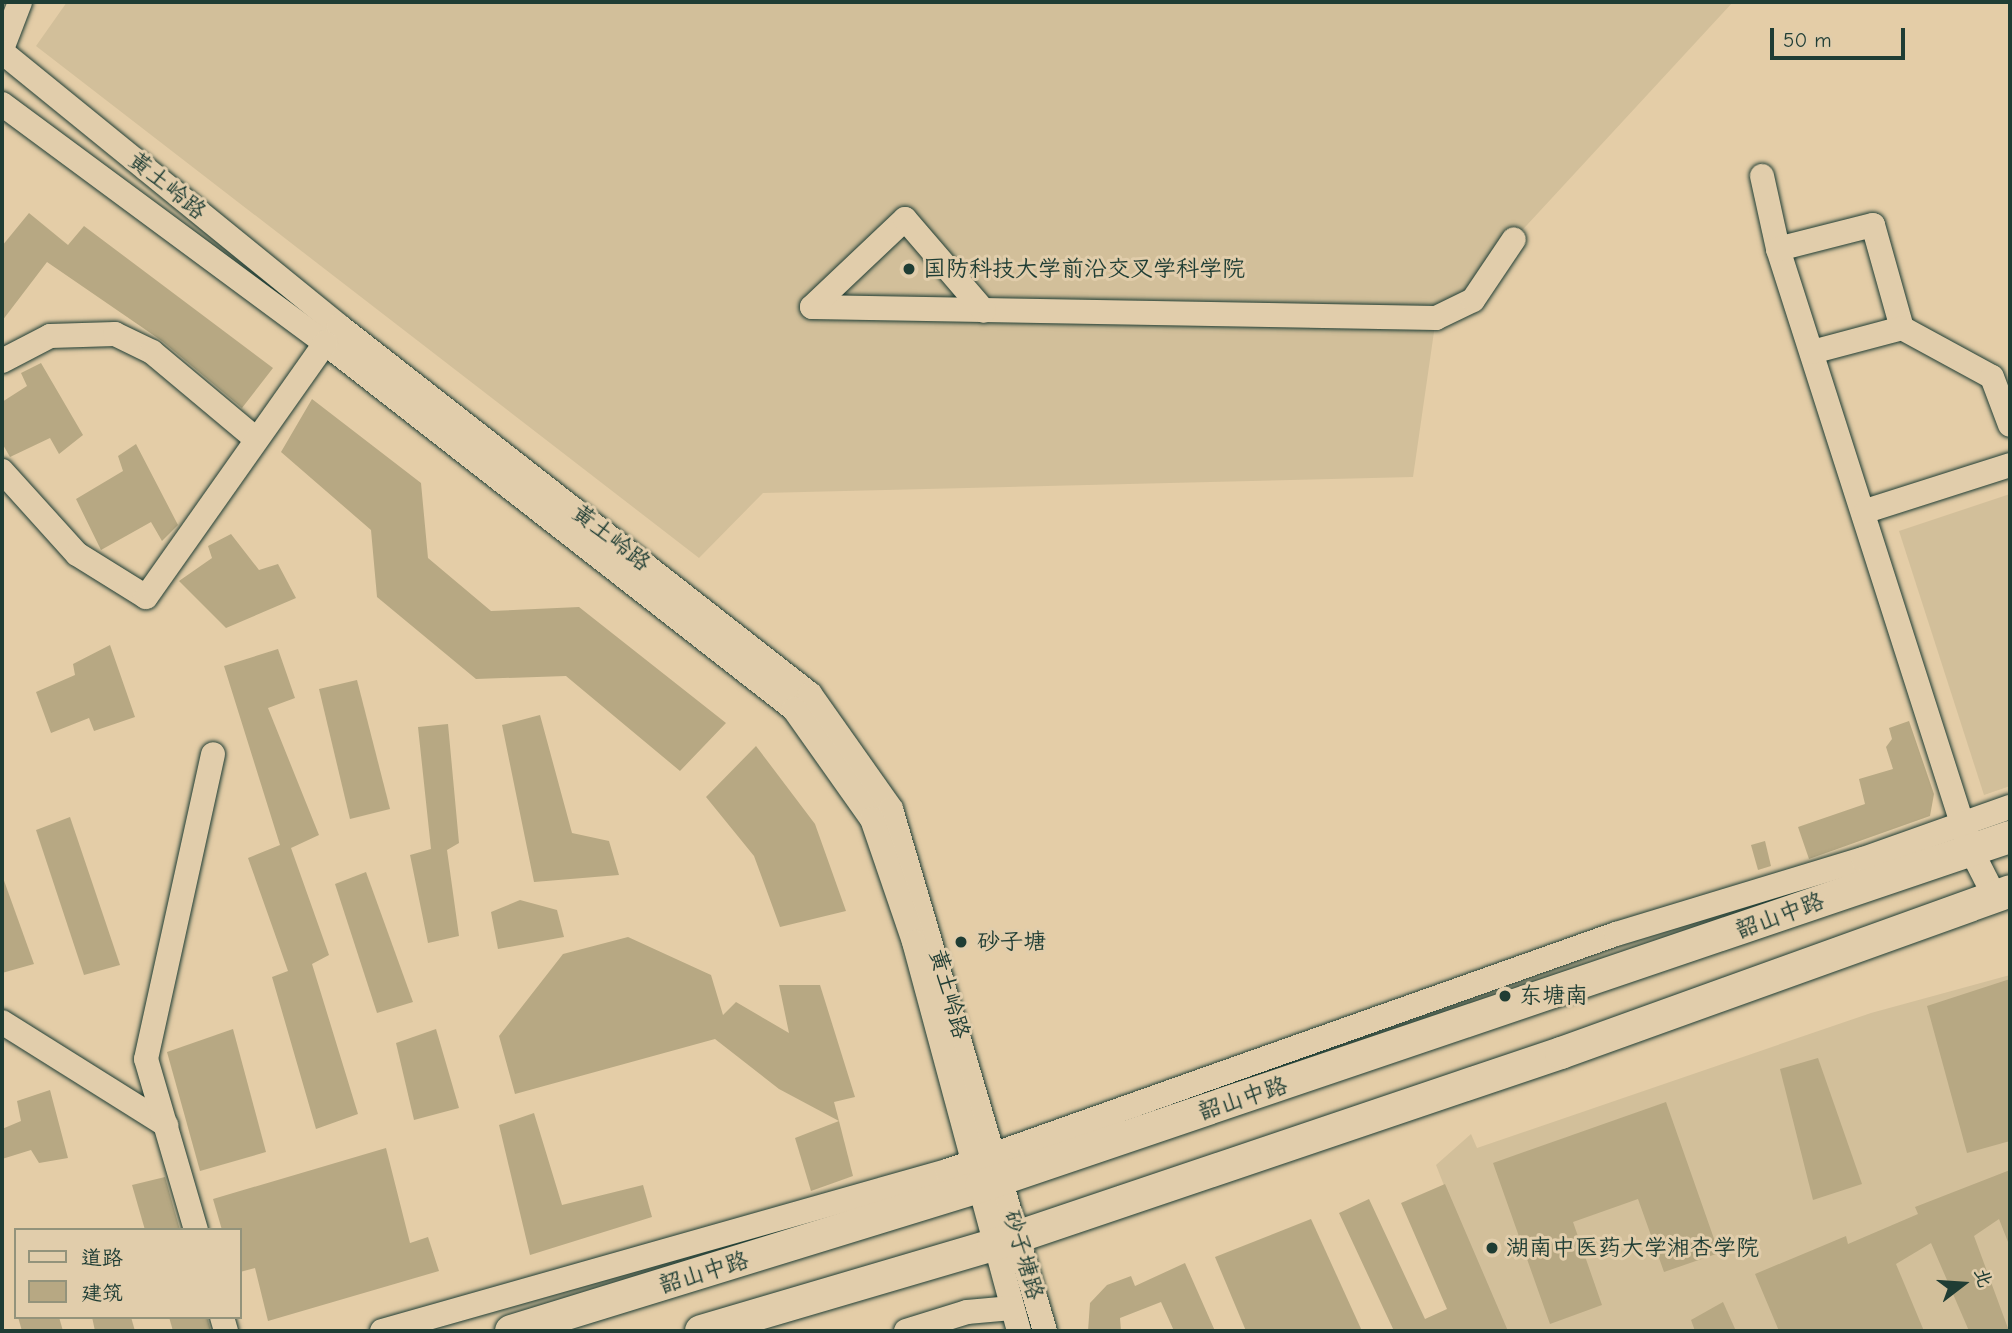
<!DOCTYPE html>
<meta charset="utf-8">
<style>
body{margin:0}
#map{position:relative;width:2012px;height:1333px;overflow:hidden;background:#e4cda7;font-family:"Comic Neue","LXGW WenKai TC",sans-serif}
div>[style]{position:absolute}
.built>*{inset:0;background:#d2bf9a}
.building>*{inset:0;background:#b7a883}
.roads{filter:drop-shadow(0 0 2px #1f3d34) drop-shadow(0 0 2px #1f3d34)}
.minor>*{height:24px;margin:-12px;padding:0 12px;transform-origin:12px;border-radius:12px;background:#e1cdab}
.major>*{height:32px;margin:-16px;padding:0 16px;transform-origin:16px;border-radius:16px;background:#e1cdab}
.dots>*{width:19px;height:19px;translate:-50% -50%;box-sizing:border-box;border:4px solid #e1cdab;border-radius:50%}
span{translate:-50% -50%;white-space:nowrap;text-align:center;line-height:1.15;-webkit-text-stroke:6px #e1cdab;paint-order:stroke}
.street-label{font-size:23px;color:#1f3d34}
.poi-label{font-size:23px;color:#1f3d34}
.left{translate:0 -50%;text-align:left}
.frame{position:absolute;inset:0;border:4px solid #1f3d34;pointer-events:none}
.legend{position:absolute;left:14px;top:1228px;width:228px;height:91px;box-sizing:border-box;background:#e1cdab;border:2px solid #93937b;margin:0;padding:9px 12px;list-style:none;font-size:21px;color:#1f3d34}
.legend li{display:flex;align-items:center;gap:14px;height:35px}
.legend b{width:35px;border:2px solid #93937b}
.north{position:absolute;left:1928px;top:1249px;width:70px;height:70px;-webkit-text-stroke:5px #e1cdab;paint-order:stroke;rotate:73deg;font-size:19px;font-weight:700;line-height:28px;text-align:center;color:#1f3d34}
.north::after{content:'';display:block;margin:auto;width:24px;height:32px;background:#1f3d34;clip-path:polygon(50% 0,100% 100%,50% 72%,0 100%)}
.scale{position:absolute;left:1770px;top:28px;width:135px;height:32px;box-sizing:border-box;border:4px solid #1f3d34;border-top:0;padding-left:9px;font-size:21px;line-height:24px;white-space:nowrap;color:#1f3d34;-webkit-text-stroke:5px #e1cdab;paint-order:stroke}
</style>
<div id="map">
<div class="built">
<div style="clip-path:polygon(67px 2px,1733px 2px,1514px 239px,1473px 300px,1436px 318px,1413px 477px,763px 493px,699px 558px,36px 46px)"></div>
<div style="clip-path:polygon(2010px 494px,2010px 786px,1984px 795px,1899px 531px)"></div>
<div style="clip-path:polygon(2010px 975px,2010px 1331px,1501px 1331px,1436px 1165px,1471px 1134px,1477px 1148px,1871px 1013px)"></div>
</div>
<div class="building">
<div style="clip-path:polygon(29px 213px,68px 245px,84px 226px,273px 368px,242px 408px,162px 341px,47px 262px,2px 321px,2px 246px)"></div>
<div style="clip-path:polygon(41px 363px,83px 435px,59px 454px,50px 438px,10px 457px,2px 443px,2px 402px,27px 386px,21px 373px)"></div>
<div style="clip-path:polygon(312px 399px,421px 483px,428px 558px,491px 611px,579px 607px,726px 723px,680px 771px,566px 676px,476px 679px,377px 597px,371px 530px,281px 452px)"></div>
<div style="clip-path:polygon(136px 444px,178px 525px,162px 541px,151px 522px,101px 550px,76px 499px,123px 471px,118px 456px)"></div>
<div style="clip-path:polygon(231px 534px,259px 570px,278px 564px,296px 598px,226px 628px,179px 581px,212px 558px,208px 546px)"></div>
<div style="clip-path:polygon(110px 645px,135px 717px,94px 731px,89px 718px,51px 733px,36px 692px,75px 675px,73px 664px)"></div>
<div style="clip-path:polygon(278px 649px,295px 698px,268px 708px,319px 835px,291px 848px,329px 955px,312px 964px,358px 1114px,316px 1129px,272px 977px,288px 971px,248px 858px,280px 845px,224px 666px)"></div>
<div style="clip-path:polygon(357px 680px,390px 809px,350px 819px,319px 689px)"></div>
<div style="clip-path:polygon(540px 715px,572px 833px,609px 841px,619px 875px,534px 882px,502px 725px)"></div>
<div style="clip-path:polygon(1909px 721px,1934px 794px,1930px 816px,1809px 859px,1798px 827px,1865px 804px,1859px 779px,1893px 769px,1886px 747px,1892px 739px,1889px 728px)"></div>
<div style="clip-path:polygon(448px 724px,459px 843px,447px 850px,459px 936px,428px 943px,410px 855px,431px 849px,418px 727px)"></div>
<div style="clip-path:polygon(756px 746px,815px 824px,846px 911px,780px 927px,754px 856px,706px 797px)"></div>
<div style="clip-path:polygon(70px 817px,120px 965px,84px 975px,36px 830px)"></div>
<div style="clip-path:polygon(1765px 841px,1771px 866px,1758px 870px,1751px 845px)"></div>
<div style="clip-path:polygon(366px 872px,413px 1002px,377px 1013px,335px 884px)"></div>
<div style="clip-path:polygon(2px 875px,34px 964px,2px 973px)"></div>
<div style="clip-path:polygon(520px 900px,557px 910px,564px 937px,498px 949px,491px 912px)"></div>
<div style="clip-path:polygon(628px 937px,711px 975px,723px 1015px,736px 1002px,789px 1033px,779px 985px,820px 985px,855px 1097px,834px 1102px,839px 1121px,779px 1089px,715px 1039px,515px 1094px,499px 1036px,563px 954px)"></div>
<div style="clip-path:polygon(2010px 979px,2010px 1141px,1967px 1153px,1927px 1006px)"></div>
<div style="clip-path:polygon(233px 1029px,266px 1152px,200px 1171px,167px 1052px)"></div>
<div style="clip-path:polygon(436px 1029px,459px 1108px,414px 1120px,396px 1043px)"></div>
<div style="clip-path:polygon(1818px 1058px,1862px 1184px,1813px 1200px,1780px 1069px)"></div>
<div style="clip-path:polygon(50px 1090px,68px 1158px,39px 1163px,31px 1150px,2px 1159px,2px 1129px,21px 1121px,17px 1101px)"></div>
<div style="clip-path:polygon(1666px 1102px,1719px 1253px,1664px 1272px,1638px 1199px,1573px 1222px,1602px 1305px,1550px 1324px,1493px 1163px)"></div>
<div style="clip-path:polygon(534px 1113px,562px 1205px,643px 1185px,652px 1217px,530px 1255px,499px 1125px)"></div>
<div style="clip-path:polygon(839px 1121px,853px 1176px,811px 1191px,795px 1138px)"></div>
<div style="clip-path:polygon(386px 1148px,410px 1243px,428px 1237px,439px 1271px,268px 1321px,255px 1268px,240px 1272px,240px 1230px,222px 1230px,213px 1199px)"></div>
<div style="clip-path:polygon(2010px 1170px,2010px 1247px,1999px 1219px,1974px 1236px,2009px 1331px,1969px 1331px,1931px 1243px,1896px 1264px,1924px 1331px,1779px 1331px,1755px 1274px,1846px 1236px,1848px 1244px,1918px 1214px,1915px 1207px)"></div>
<div style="clip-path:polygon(165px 1177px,180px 1230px,145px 1230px,132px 1185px)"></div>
<div style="clip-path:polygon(1445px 1184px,1508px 1331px,1394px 1331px,1339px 1213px,1369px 1199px,1425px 1319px,1447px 1309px,1401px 1203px)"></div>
<div style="clip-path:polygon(1311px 1219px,1362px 1331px,1246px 1331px,1215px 1257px)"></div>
<div style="clip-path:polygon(1185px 1263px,1215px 1331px,1174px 1331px,1161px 1302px,1120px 1318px,1121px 1331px,1088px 1331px,1090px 1303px,1107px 1285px,1131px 1276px,1135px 1286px)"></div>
<div style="clip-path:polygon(1723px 1302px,1736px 1331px,1695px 1331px,1691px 1320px)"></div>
<div style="clip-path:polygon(18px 1317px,59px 1317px,63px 1331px,22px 1331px)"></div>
<div style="clip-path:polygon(92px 1317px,131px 1317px,135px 1331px,95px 1331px)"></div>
<div style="clip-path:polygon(169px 1317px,207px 1317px,211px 1331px,173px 1331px)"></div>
</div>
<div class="roads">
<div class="minor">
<div style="left:2px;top:49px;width:50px;rotate:-69deg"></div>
<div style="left:2px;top:52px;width:434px;rotate:39.1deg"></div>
<div style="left:339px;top:326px;width:598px;rotate:38deg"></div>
<div style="left:810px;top:694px;width:141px;rotate:54.8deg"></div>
<div style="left:891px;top:809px;width:544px;rotate:73.56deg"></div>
<div style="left:2px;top:104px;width:402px;rotate:36.5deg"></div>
<div style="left:325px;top:343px;width:595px;rotate:37.97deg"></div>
<div style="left:794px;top:709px;width:135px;rotate:54.7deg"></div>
<div style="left:872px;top:819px;width:130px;rotate:71.1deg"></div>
<div style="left:914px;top:942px;width:403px;rotate:74.9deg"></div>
<div style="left:1762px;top:176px;width:75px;rotate:77.6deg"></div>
<div style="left:1778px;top:249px;width:629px;rotate:72.23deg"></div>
<div style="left:1970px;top:848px;width:55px;rotate:63deg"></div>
<div style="left:1778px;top:249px;width:98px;rotate:-14.2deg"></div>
<div style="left:1873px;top:225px;width:107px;rotate:74.3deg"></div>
<div style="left:812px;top:307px;width:624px;rotate:1.01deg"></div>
<div style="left:1436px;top:318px;width:41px;rotate:-25.9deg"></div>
<div style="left:1473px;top:300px;width:73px;rotate:-56.1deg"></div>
<div style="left:812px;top:307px;width:128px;rotate:-43.4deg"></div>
<div style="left:905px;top:219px;width:121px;rotate:49.3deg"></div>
<div style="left:1812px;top:352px;width:93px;rotate:-14.9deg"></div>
<div style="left:1902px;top:328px;width:102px;rotate:28.6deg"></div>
<div style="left:1992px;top:377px;width:51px;rotate:69.4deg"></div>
<div style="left:2px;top:361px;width:54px;rotate:-27.5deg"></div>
<div style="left:50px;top:336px;width:65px;rotate:-1.8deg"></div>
<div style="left:115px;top:334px;width:41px;rotate:25.9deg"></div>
<div style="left:152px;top:352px;width:136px;rotate:39.9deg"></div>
<div style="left:2px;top:471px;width:112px;rotate:47.9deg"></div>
<div style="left:77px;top:554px;width:81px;rotate:31.9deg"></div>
<div style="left:146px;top:597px;width:311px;rotate:-54.8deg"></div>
<div style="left:1866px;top:511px;width:151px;rotate:-17.7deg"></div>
<div style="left:2px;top:1022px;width:194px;rotate:32.1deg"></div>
<div style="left:196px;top:1230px;width:178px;rotate:-106.3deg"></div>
<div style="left:146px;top:1059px;width:312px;rotate:-77.6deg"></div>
<div style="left:222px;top:1317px;width:15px;rotate:74deg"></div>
<div style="left:382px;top:1331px;width:587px;rotate:-15.81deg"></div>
<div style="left:947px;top:1171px;width:710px;rotate:-19.51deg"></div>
<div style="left:1616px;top:934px;width:258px;rotate:-16.9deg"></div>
<div style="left:1863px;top:859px;width:156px;rotate:-19.5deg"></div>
<div style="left:906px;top:1331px;width:64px;rotate:-17.3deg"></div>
<div style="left:967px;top:1312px;width:45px;rotate:-5.1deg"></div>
</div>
<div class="major">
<div style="left:511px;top:1331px;width:492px;rotate:-17.1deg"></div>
<div style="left:981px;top:1186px;width:1087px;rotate:-18.74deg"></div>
<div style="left:701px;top:1331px;width:304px;rotate:-16.4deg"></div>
<div style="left:993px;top:1245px;width:600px;rotate:-18.68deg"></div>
<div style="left:1561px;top:1053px;width:477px;rotate:-19.8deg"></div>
</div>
</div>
<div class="dots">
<div style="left:909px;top:269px;background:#1f3d34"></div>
<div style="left:961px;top:942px;background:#1f3d34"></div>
<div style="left:1505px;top:996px;background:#1f3d34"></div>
<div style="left:1492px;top:1248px;background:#1f3d34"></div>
</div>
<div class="street-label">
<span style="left:167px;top:186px;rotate:39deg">黄土岭路</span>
<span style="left:611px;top:538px;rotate:38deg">黄土岭路</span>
<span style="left:1780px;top:916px;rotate:-20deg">韶山中路</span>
<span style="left:949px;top:994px;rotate:74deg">黄土岭路</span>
<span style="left:1243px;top:1099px;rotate:-18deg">韶山中路</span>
<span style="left:1023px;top:1255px;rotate:74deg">砂子塘路</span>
<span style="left:704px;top:1273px;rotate:-17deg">韶山中路</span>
</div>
<div class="poi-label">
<span class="left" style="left:923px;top:269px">国防科技大学前沿交叉学科学院</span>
<span class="left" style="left:977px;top:942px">砂子塘</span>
<span class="left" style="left:1519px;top:996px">东塘南</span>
<span class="left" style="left:1506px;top:1248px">湖南中医药大学湘杏学院</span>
</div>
<div class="frame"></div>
<ul class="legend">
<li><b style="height:9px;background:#e1cdab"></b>道路</li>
<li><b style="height:19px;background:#b7a883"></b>建筑</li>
</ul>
<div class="north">北</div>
<div class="scale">50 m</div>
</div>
